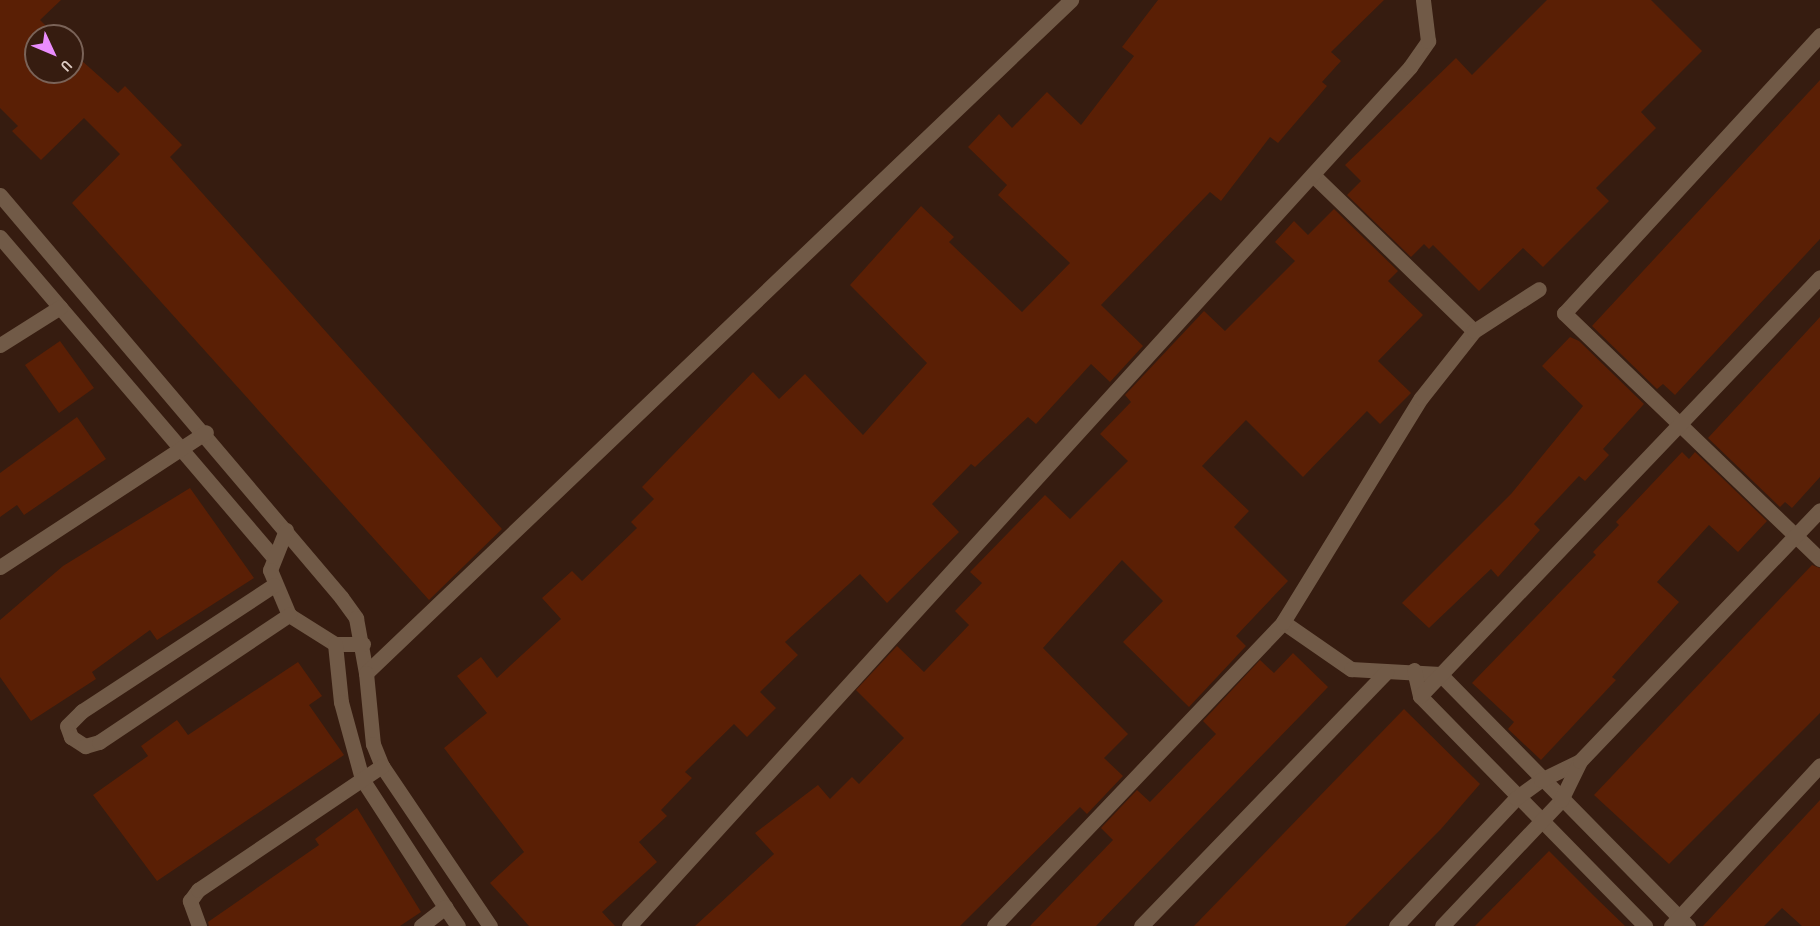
<!DOCTYPE html>
<style>
body{margin:0}
#map{position:relative;width:1820px;height:926px;overflow:hidden;background:#361c10;font-family:"Sofia Sans Condensed",sans-serif}
div>[style]{position:absolute}
.building>*{inset:0;background:#5a1f05}
.minor>*{height:15px;margin:-7.5px;padding:0 7.5px;transform-origin:7.5px;border-radius:7.5px;background:#715a47}
span{translate:-50% -50%;white-space:nowrap;text-align:center;line-height:1.15;-webkit-text-stroke:5px #361c10;paint-order:stroke}
.north{position:absolute;left:24px;top:24px;width:60px;height:60px;box-sizing:border-box;background:#361c10;border:2px solid #7a6358;border-radius:50%;rotate:134deg;font-size:16px;font-weight:700;line-height:24px;text-align:center;color:#dfcdc5}
.north::after{content:'';display:block;margin:auto;width:21px;height:27px;background:#ea8dfd;clip-path:polygon(50% 0,100% 100%,50% 72%,0 100%)}
</style>
<div id="map">
<div class="building">
<div style="clip-path:polygon(0 0,61px 0,40px 20px,56px 36px,36px 36px,36px 72px,72px 72px,72px 52px,118px 93px,125px 86px,182px 145px,170px 157px,502px 529px,429px 600px,72px 203px,120px 154px,84px 118px,41px 160px,12px 131px,18px 126px,0 108px)"></div>
<div style="clip-path:polygon(1158px 0,1384px 0,1331px 52px,1341px 61px,1322px 82px,1327px 86px,1278px 143px,1270px 137px,1221px 201px,1210px 192px,1101px 305px,1143px 346px,1110px 382px,1091px 364px,1036px 424px,1028px 417px,975px 467px,971px 464px,932px 504px,959px 532px,887px 603px,860px 574px,785px 642px,798px 655px,760px 692px,776px 708px,747px 737px,734px 724px,685px 772px,692px 778px,661px 810px,667px 816px,639px 842px,657px 862px,602px 912px,615px 926px,529px 926px,490px 883px,524px 852px,444px 748px,487px 713px,457px 676px,481px 657px,497px 678px,561px 619px,542px 598px,572px 571px,582px 581px,637px 528px,631px 522px,654px 499px,642px 487px,753px 372px,779px 399px,805px 374px,863px 435px,927px 363px,850px 285px,921px 206px,954px 237px,949px 242px,1022px 312px,1070px 263px,998px 195px,1007px 185px,968px 147px,999px 114px,1012px 128px,1047px 92px,1081px 125px,1134px 56px,1122px 47px)"></div>
<div style="clip-path:polygon(1547px 0,1651px 0,1702px 51px,1641px 112px,1656px 128px,1596px 188px,1609px 201px,1543px 267px,1523px 248px,1479px 291px,1433px 245px,1429px 249px,1424px 244px,1411px 257px,1347px 195px,1361px 181px,1345px 165px,1456px 58px,1472px 75px)"></div>
<div style="clip-path:polygon(1820px 80px,1820px 239px,1675px 395px,1663px 384px,1657px 389px,1592px 326px)"></div>
<div style="clip-path:polygon(1334px 209px,1398px 271px,1388px 281px,1423px 315px,1378px 361px,1411px 393px,1380px 424px,1367px 411px,1303px 477px,1246px 420px,1202px 466px,1249px 511px,1234px 527px,1288px 581px,1236px 636px,1246px 646px,1189px 707px,1123px 642px,1163px 601px,1122px 560px,1043px 648px,1128px 734px,1104px 758px,1123px 776px,1087px 814px,1080px 807px,960px 926px,695px 926px,774px 854px,755px 833px,818px 785px,830px 799px,852px 777px,859px 784px,904px 738px,856px 690px,897px 646px,924px 672px,969px 625px,955px 611px,982px 583px,970px 572px,1045px 495px,1070px 519px,1128px 461px,1100px 434px,1131px 402px,1125px 395px,1204px 311px,1225px 331px,1295px 261px,1275px 242px,1294px 221px,1308px 235px)"></div>
<div style="clip-path:polygon(1820px 317px,1820px 477px,1792px 508px,1785px 502px,1780px 507px,1708px 438px)"></div>
<div style="clip-path:polygon(1570px 337px,1579px 341px,1644px 404px,1603px 449px,1609px 455px,1585px 481px,1579px 476px,1534px 524px,1540px 530px,1498px 577px,1491px 569px,1429px 628px,1402px 603px,1511px 494px,1583px 406px,1542px 366px)"></div>
<div style="clip-path:polygon(60px 341px,94px 388px,59px 413px,25px 365px)"></div>
<div style="clip-path:polygon(77px 417px,106px 459px,24px 515px,17px 505px,0 517px,0 473px)"></div>
<div style="clip-path:polygon(1682px 452px,1689px 459px,1695px 452px,1767px 521px,1738px 552px,1709px 525px,1657px 582px,1679px 602px,1612px 677px,1616px 680px,1541px 760px,1508px 729px,1514px 722px,1472px 683px,1596px 555px,1593px 552px,1619px 525px,1616px 522px)"></div>
<div style="clip-path:polygon(190px 488px,254px 578px,157px 640px,150px 630px,92px 672px,96px 679px,31px 721px,0 677px,0 620px,63px 566px)"></div>
<div style="clip-path:polygon(1812px 565px,1820px 568px,1820px 713px,1669px 864px,1594px 795px)"></div>
<div style="clip-path:polygon(1293px 653px,1328px 687px,1305px 711px,1096px 926px,1030px 926px,1113px 840px,1101px 828px,1137px 790px,1150px 802px,1216px 734px,1203px 721px,1260px 660px,1274px 673px)"></div>
<div style="clip-path:polygon(298px 662px,322px 696px,309px 705px,344px 755px,157px 881px,93px 795px,148px 756px,141px 746px,177px 720px,188px 735px)"></div>
<div style="clip-path:polygon(1404px 709px,1480px 784px,1441px 829px,1345px 926px,1194px 926px)"></div>
<div style="clip-path:polygon(1820px 800px,1820px 926px,1802px 926px,1782px 908px,1764px 926px,1703px 926px)"></div>
<div style="clip-path:polygon(357px 808px,421px 912px,400px 926px,209px 926px,208px 922px,319px 845px,315px 839px)"></div>
<div style="clip-path:polygon(1549px 851px,1592px 894px,1625px 926px,1475px 926px)"></div>
</div>
<div class="minor">
<div style="left:1820px;top:35px;width:378px;rotate:132.6deg"></div>
<div style="left:1564px;top:313px;width:355px;rotate:43.9deg"></div>
<div style="left:1313px;top:175px;width:224px;rotate:44.1deg"></div>
<div style="left:0;top:195px;width:527px;rotate:49.69deg"></div>
<div style="left:341px;top:597px;width:26px;rotate:54deg"></div>
<div style="left:356px;top:618px;width:56px;rotate:79.7deg"></div>
<div style="left:366px;top:673px;width:975px;rotate:-43.67deg"></div>
<div style="left:0;top:237px;width:418px;rotate:49.5deg"></div>
<div style="left:0;top:345px;width:71px;rotate:-32.3deg"></div>
<div style="left:286px;top:530px;width:43px;rotate:111.8deg"></div>
<div style="left:270px;top:570px;width:49px;rotate:67.1deg"></div>
<div style="left:289px;top:615px;width:54px;rotate:32.2deg"></div>
<div style="left:335px;top:644px;width:28px"></div>
<div style="left:0;top:567px;width:246px;rotate:-33.2deg"></div>
<div style="left:274px;top:585px;width:230px;rotate:146.7deg"></div>
<div style="left:82px;top:711px;width:21px;rotate:135deg"></div>
<div style="left:67px;top:726px;width:12px;rotate:70deg"></div>
<div style="left:71px;top:737px;width:17px;rotate:33deg"></div>
<div style="left:85px;top:746px;width:15px;rotate:-16deg"></div>
<div style="left:99px;top:742px;width:229px;rotate:-33.8deg"></div>
<div style="left:1283px;top:622px;width:83px;rotate:34.7deg"></div>
<div style="left:1351px;top:669px;width:89px;rotate:3.2deg"></div>
<div style="left:1440px;top:674px;width:354px;rotate:45.5deg"></div>
<div style="left:335px;top:644px;width:58px;rotate:84.1deg"></div>
<div style="left:341px;top:702px;width:80px;rotate:74.7deg"></div>
<div style="left:362px;top:779px;width:153px;rotate:57deg"></div>
<div style="left:1414px;top:670px;width:27px;rotate:77deg"></div>
<div style="left:1420px;top:696px;width:322px;rotate:45.6deg"></div>
<div style="left:366px;top:673px;width:71px;rotate:84.4deg"></div>
<div style="left:373px;top:744px;width:24px;rotate:68deg"></div>
<div style="left:382px;top:766px;width:193px;rotate:56deg"></div>
<div style="left:1420px;top:696px;width:579px;rotate:-46.33deg"></div>
<div style="left:199px;top:926px;width:27px;rotate:-110deg"></div>
<div style="left:190px;top:901px;width:14px;rotate:-54deg"></div>
<div style="left:198px;top:890px;width:222px;rotate:-34deg"></div>
<div style="left:421px;top:926px;width:31px;rotate:-38deg"></div>
<div style="left:445px;top:907px;width:23px;rotate:56deg"></div>
<div style="left:629px;top:926px;width:1161px;rotate:-47.72deg"></div>
<div style="left:1410px;top:67px;width:32px;rotate:-55deg"></div>
<div style="left:1428px;top:41px;width:41px;rotate:-97deg"></div>
<div style="left:994px;top:926px;width:419px;rotate:-46.4deg"></div>
<div style="left:1283px;top:622px;width:263px;rotate:-58.4deg"></div>
<div style="left:1421px;top:398px;width:85px;rotate:-51.7deg"></div>
<div style="left:1474px;top:331px;width:77px;rotate:-32.9deg"></div>
<div style="left:1141px;top:926px;width:353px;rotate:-46deg"></div>
<div style="left:1396px;top:926px;width:175px;rotate:-46.8deg"></div>
<div style="left:1516px;top:798px;width:31px;rotate:-36deg"></div>
<div style="left:1541px;top:780px;width:43px;rotate:-26deg"></div>
<div style="left:1442px;top:926px;width:173px;rotate:-46.6deg"></div>
<div style="left:1561px;top:800px;width:43px;rotate:-64deg"></div>
<div style="left:1580px;top:761px;width:347px;rotate:-46.3deg"></div>
<div style="left:1671px;top:926px;width:219px;rotate:-47.2deg"></div>
</div>
<div class="north">U</div>
</div>
